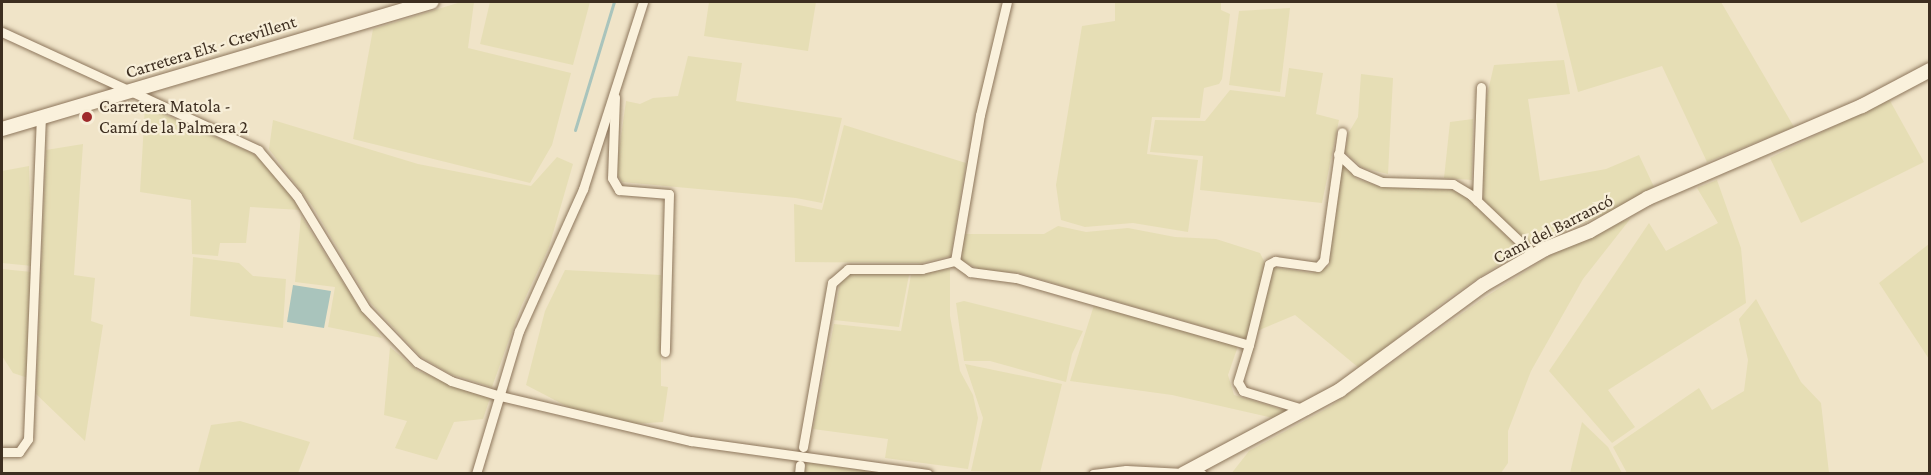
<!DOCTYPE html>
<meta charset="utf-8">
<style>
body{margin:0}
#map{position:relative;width:1931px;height:475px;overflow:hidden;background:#f0e4c8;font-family:"Crimson Pro",serif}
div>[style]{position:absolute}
.farmland>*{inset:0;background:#e6deb5}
.water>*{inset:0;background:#a9c4bc}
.stream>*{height:3px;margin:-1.5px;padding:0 1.5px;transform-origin:1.5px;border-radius:1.5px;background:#a9c4bc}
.roads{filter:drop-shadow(0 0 2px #8d765c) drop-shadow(0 0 2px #8d765c)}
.street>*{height:9px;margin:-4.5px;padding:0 4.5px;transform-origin:4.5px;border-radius:4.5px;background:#faf1dc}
.secondary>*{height:14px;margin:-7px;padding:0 7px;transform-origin:7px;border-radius:7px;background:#faf1dc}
.dots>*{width:16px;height:16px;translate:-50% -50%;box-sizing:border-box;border:3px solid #f7eed8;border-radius:50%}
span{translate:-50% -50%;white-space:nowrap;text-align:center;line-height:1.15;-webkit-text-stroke:4.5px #f7eed8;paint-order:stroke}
.street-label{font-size:18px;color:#3d2e20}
.poi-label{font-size:18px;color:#3d2e20}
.left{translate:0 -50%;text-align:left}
.frame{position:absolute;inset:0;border:3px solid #3d2e20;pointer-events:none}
</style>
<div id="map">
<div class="farmland">
<div style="clip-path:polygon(461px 2px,474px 2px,468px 48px,571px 73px,552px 145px,530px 183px,353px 139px,373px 29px)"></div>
<div style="clip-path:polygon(490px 2px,590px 2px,573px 65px,480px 44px)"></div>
<div style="clip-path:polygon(709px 2px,816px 2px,808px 51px,704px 36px)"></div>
<div style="clip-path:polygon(1115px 2px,1221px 2px,1221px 10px,1230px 14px,1222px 79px,1219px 84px,1204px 88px,1200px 118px,1152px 117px,1147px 154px,1198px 160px,1188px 232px,1133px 223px,1085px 227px,1061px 220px,1056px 185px,1082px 26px,1115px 21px)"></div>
<div style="clip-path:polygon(1556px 2px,1721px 2px,1794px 127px,1707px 162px,1662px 66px,1578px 92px)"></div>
<div style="clip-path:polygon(1290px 8px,1280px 92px,1229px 85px,1239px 11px)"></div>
<div style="clip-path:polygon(688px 56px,742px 63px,736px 101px,842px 118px,822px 203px,796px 198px,622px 182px,616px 172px,626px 101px,640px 104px,653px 98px,678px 96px)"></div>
<div style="clip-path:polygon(1564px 60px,1570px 94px,1528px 99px,1540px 181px,1606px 169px,1639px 155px,1654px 187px,1616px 209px,1530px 246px,1483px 200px,1485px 104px,1494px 65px)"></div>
<div style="clip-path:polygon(1289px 68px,1323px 73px,1316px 114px,1339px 120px,1322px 203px,1200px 190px,1203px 156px,1150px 152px,1155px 120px,1205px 121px,1230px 90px,1285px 97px)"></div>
<div style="clip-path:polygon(1361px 74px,1393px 78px,1388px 174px,1363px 168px,1345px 152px,1349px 132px,1358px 117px)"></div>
<div style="clip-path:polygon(1889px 99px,1924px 162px,1801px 223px,1770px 158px)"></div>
<div style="clip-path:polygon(145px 106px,250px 152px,266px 162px,301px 210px,250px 207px,246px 243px,220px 243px,218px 256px,192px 254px,191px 200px,140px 192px)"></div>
<div style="clip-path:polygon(1473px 119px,1472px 180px,1444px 178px,1450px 122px)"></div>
<div style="clip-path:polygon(273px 120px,418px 164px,531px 186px,557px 157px,573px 164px,549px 247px,520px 309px,492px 387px,450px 374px,420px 356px,370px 302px,313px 207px,269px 149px)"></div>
<div style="clip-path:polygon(844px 125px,966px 163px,951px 256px,922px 263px,795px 262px,794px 204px,822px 210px)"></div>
<div style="clip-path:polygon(83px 144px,74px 275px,95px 278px,91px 321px,103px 325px,85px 441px,36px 394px,46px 150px)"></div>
<div style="clip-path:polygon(1341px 163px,1357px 179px,1381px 187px,1452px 190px,1468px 198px,1521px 250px,1450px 297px,1359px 368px,1295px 315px,1257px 331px,1273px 267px,1312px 273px,1329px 266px)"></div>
<div style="clip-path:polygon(29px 166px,32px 266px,2px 263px,2px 171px)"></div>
<div style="clip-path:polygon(1717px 180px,1741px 248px,1746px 303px,1608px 390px,1635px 427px,1612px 443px,1549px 371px,1649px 223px,1666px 251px,1718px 223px,1697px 188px)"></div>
<div style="clip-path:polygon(301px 216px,358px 306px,382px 338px,328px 327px,335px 287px,295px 282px)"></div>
<div style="clip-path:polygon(1631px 218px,1583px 279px,1531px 371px,1508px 431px,1508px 463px,1501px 473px,1231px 474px,1249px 451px,1328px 408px,1484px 298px,1565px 246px)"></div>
<div style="clip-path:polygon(1058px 226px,1086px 232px,1128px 228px,1175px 237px,1216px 239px,1260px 253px,1266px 265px,1246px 339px,1018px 273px,982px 270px,961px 261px,964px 234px,1044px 234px)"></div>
<div style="clip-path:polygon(1929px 244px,1929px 359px,1879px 283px)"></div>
<div style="clip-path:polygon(193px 257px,239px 263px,253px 276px,286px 279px,283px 328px,190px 316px)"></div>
<div style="clip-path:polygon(2px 269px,32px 272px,28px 378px,13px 373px,2px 356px)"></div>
<div style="clip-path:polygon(950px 269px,950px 316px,960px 371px,973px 395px,978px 418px,968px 469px,885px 458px,888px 439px,813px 429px,834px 324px,901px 331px,911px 275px)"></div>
<div style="clip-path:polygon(565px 270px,661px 275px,661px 386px,668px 387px,663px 422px,632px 424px,572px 409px,526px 385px,545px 311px)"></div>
<div style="clip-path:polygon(852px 273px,909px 275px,899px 327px,834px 320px,840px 282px)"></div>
<div style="clip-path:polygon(1756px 299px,1801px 382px,1821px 403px,1829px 473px,1627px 473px,1613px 447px,1699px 388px,1712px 410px,1744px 391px,1748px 360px,1739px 319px)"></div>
<div style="clip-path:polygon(964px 301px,1083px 331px,1072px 354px,1066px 382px,990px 361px,964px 361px,956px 303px)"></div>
<div style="clip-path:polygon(1095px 302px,1239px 343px,1228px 375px,1234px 395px,1291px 412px,1278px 419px,1172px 395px,1070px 381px)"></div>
<div style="clip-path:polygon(390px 347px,418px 371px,490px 398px,483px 419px,454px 422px,437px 460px,395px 448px,407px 421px,384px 415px)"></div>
<div style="clip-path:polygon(965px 364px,1062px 384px,1040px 473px,971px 471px,983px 418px)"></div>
<div style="clip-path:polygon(240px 421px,310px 442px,298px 473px,198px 473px,211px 425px)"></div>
<div style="clip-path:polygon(1582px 422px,1608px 447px,1622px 473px,1570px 473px)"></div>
<div style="clip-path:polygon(805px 462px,863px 470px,872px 473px,804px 473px)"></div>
</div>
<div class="water">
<div style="clip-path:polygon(293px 285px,331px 291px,324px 328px,287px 322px)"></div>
</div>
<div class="stream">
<div style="left:575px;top:130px;width:134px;rotate:-73.1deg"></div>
</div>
<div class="roads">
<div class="street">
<div style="left:2px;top:32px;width:282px;rotate:24.7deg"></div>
<div style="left:258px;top:150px;width:60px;rotate:49.7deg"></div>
<div style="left:297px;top:196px;width:131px;rotate:58.7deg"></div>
<div style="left:365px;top:308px;width:75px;rotate:46.1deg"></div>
<div style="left:417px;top:362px;width:39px;rotate:29deg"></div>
<div style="left:451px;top:381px;width:51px;rotate:17deg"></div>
<div style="left:500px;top:396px;width:196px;rotate:13.3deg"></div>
<div style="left:691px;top:441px;width:239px;rotate:7.9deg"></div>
<div style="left:615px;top:97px;width:81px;rotate:92.1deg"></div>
<div style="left:612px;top:178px;width:14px;rotate:60deg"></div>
<div style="left:619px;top:190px;width:50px;rotate:4.6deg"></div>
<div style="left:669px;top:194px;width:158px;rotate:91.5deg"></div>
<div style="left:1338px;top:154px;width:25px;rotate:43deg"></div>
<div style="left:1356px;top:171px;width:28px;rotate:23deg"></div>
<div style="left:1382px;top:182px;width:71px;rotate:1.6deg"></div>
<div style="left:1453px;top:184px;width:21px;rotate:31deg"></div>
<div style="left:1471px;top:195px;width:87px;rotate:43.6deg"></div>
<div style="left:1477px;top:201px;width:114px;rotate:-88deg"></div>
<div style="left:955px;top:261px;width:19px;rotate:36deg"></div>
<div style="left:970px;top:272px;width:46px;rotate:7.4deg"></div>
<div style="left:1016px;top:278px;width:242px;rotate:16deg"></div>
<div style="left:1249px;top:345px;width:83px;rotate:-76.1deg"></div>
<div style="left:1269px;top:264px;width:7px;rotate:-27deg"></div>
<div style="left:1275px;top:261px;width:43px;rotate:7.9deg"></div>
<div style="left:1318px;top:267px;width:9px;rotate:-49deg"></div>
<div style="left:1324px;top:260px;width:129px;rotate:-82deg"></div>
<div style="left:955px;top:261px;width:148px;rotate:-80.3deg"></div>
<div style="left:980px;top:115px;width:116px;rotate:-76.6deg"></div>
<div style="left:1249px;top:345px;width:39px;rotate:107deg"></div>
<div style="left:1238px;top:382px;width:10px;rotate:61deg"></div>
<div style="left:1243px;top:391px;width:66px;rotate:16.8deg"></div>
<div style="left:803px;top:447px;width:167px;rotate:-80deg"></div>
<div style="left:832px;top:283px;width:21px;rotate:-41deg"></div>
<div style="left:848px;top:269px;width:74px"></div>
<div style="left:922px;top:269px;width:34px;rotate:-14deg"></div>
<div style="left:2px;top:452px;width:17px"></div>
<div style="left:19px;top:452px;width:16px;rotate:-55deg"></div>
<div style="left:28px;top:439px;width:320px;rotate:-87.7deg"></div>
<div style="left:476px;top:474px;width:149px;rotate:-73.3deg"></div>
<div style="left:519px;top:331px;width:156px;rotate:-65.7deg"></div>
<div style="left:583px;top:189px;width:196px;rotate:-72.2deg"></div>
<div style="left:799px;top:474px;width:9px;rotate:-84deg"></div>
<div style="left:1093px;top:474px;width:33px;rotate:-7deg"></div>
<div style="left:1126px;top:470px;width:76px;rotate:3deg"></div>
</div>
<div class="secondary">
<div style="left:2px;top:129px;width:448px;rotate:-16.5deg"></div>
<div style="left:1183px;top:474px;width:178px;rotate:-28.1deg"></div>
<div style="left:1340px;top:390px;width:177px;rotate:-36.3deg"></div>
<div style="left:1483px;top:285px;width:72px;rotate:-30.1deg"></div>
<div style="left:1545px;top:249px;width:48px;rotate:-21.8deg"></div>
<div style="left:1590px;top:231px;width:67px;rotate:-29.6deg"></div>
<div style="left:1648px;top:198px;width:233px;rotate:-23.3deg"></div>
<div style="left:1862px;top:106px;width:77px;rotate:-27.9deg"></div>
</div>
</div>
<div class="dots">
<div style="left:87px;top:117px;background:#9e2a2b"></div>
</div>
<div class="street-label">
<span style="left:211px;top:47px;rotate:-17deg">Carretera Elx - Crevillent</span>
<span style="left:1553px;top:229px;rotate:-27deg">Camí del Barrancó</span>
</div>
<div class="poi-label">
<span class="left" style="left:99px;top:117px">Carretera Matola -<br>Camí de la Palmera 2</span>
</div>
<div class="frame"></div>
</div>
